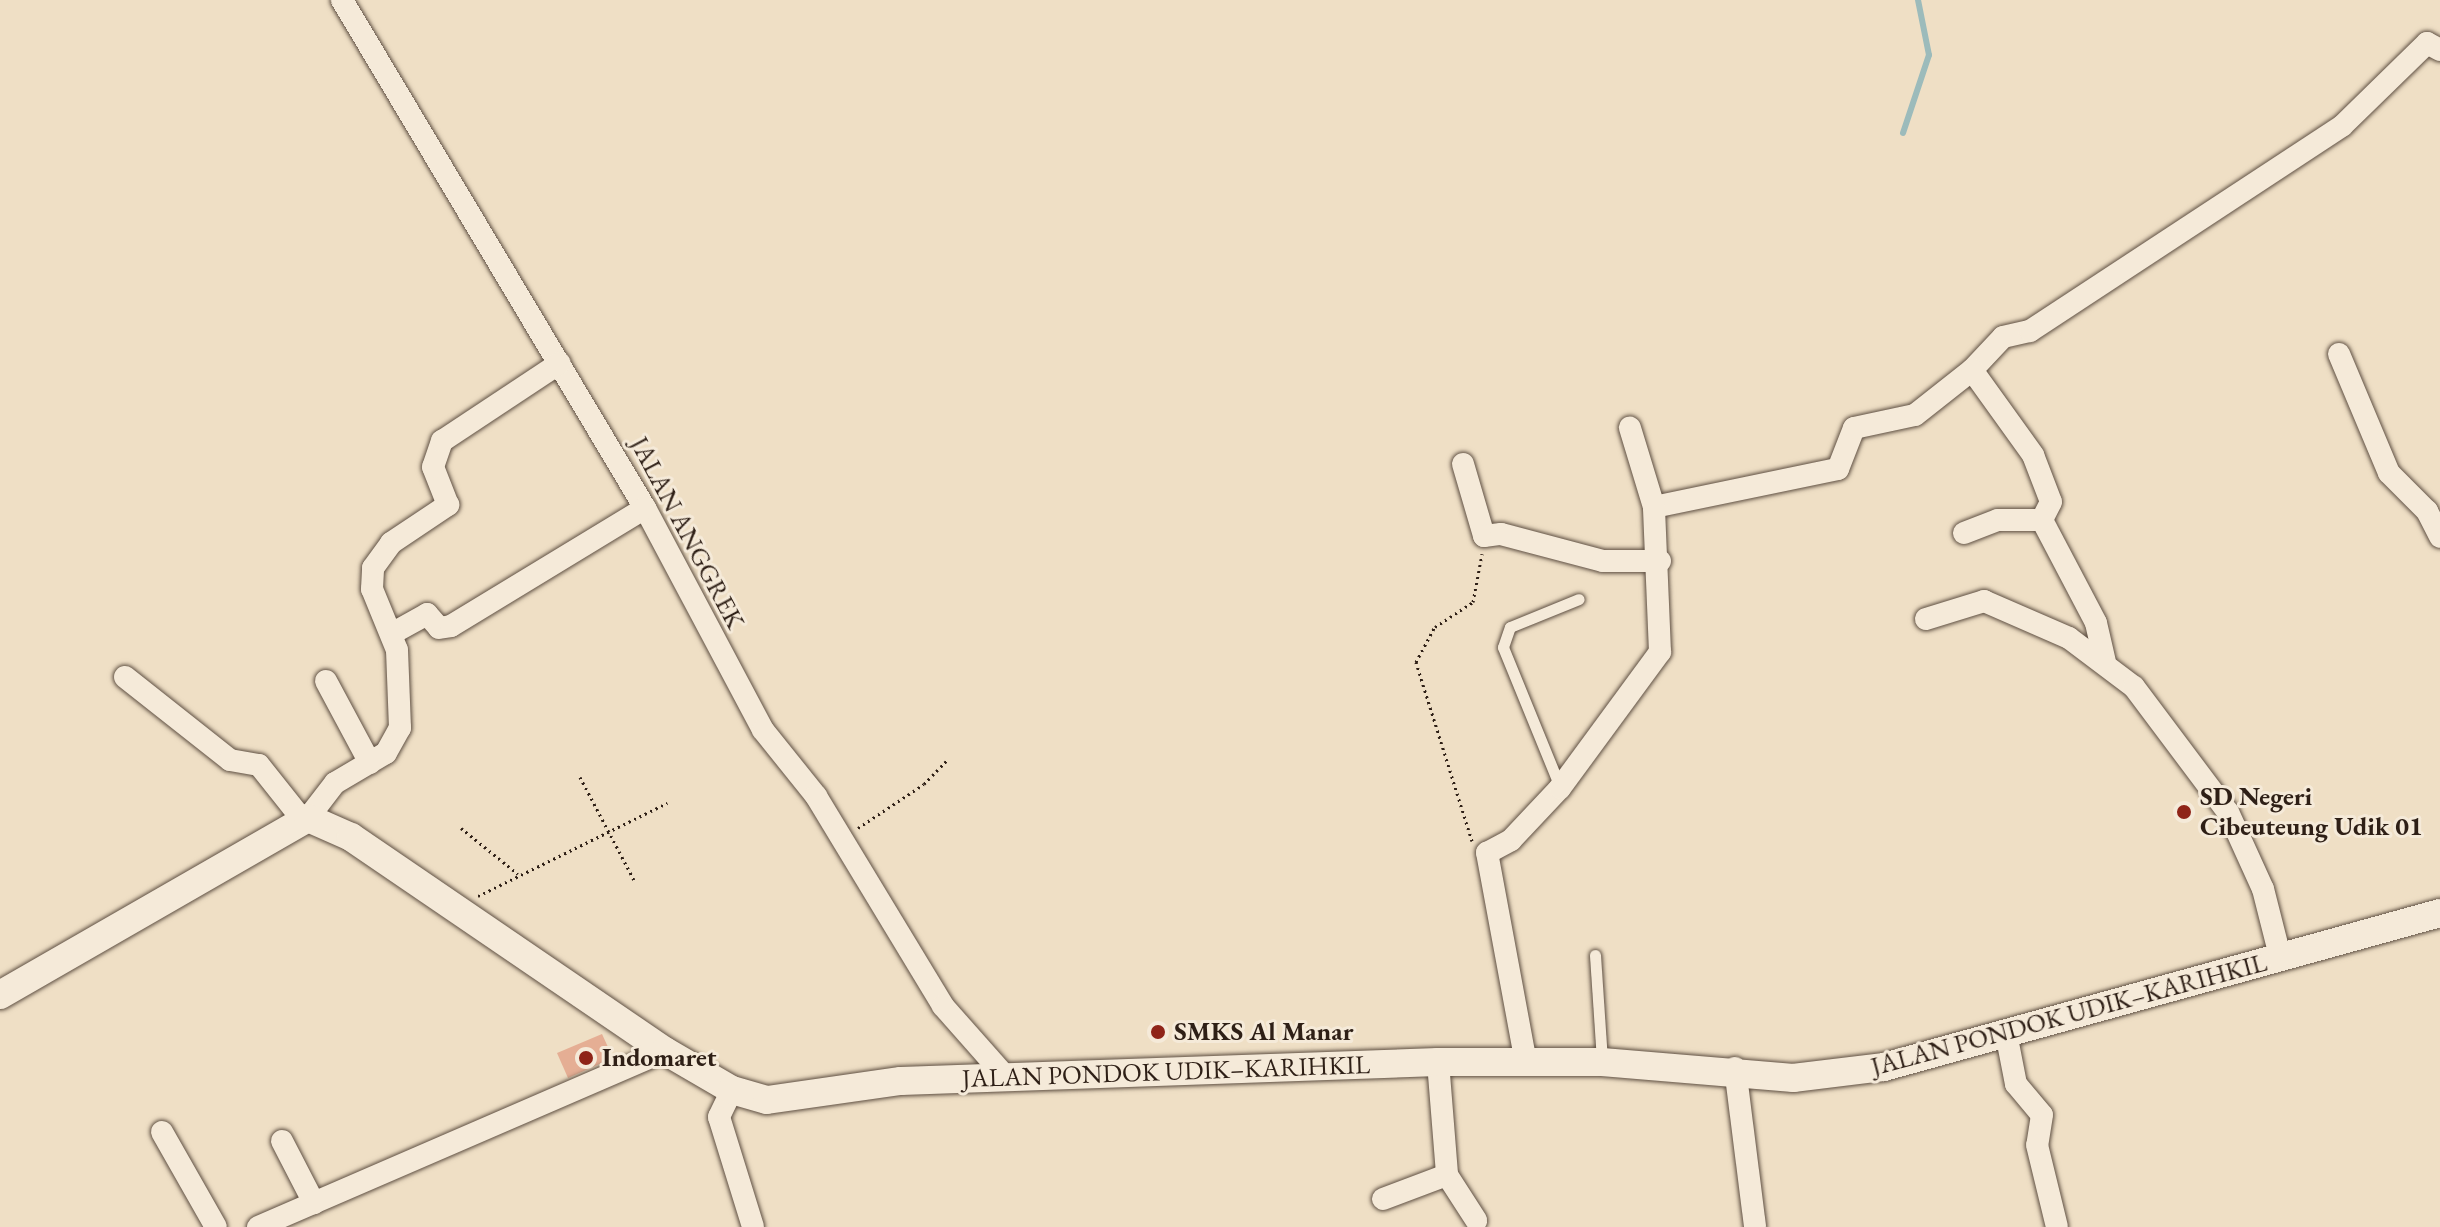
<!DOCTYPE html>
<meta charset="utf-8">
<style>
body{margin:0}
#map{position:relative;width:2440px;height:1227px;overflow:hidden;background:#efdfc5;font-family:"EB Garamond",serif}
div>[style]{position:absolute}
.stream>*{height:6px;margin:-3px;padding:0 3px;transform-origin:3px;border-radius:3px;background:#9cbbbb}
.building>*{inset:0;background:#e5ae94}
.path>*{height:3px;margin-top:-1.5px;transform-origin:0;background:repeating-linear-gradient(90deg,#2e1f16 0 2px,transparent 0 6px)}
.roads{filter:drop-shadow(0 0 2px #5e4f42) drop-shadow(0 0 2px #5e4f42)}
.service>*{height:11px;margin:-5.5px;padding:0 5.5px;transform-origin:5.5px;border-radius:5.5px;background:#f5ead9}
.minor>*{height:22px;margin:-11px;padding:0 11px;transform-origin:11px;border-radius:11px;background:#f5ead9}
.tertiary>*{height:28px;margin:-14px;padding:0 14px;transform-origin:14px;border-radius:14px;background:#f5ead9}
.dots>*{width:22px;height:22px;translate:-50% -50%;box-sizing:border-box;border:4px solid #f5ead9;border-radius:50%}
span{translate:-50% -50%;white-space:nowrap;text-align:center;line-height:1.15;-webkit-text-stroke:6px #f5ead9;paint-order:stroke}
.street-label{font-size:26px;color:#2e1f16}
.poi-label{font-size:26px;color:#2e1f16;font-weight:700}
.left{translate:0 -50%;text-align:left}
</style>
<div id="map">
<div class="stream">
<div style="left:1903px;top:133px;width:82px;rotate:-71.6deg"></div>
<div style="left:1929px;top:55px;width:56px;rotate:-101.3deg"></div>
</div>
<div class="building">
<div style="clip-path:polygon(602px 1034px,613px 1058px,568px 1078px,557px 1053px)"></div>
</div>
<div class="path">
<div style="left:580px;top:777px;width:116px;rotate:62.3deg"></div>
<div style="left:461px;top:828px;width:73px;rotate:38.9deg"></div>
<div style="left:858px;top:828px;width:79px;rotate:-33.7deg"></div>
<div style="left:924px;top:784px;width:33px;rotate:-46deg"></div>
<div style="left:1472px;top:841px;width:188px;rotate:-107.4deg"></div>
<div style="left:1416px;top:662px;width:40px;rotate:-62deg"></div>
<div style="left:1435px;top:627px;width:45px;rotate:-33.3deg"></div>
<div style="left:1473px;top:602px;width:49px;rotate:-79.4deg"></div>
<div style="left:478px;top:896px;width:211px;rotate:-26.2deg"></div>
</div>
<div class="roads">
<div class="service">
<div style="left:1560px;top:787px;width:151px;rotate:-112.2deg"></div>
<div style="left:1503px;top:647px;width:21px;rotate:-71deg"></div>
<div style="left:1510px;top:627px;width:74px;rotate:-22.1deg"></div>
<div style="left:1595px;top:955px;width:106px;rotate:86.2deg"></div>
</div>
<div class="minor">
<div style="left:342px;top:0;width:592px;rotate:59.19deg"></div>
<div style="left:645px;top:508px;width:251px;rotate:62deg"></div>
<div style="left:763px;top:730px;width:85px;rotate:51.2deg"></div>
<div style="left:816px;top:796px;width:245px;rotate:58.8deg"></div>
<div style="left:943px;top:1006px;width:94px;rotate:48.5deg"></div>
<div style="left:2339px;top:354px;width:129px;rotate:67.2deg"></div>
<div style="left:2389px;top:473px;width:54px;rotate:45deg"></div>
<div style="left:2427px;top:511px;width:29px;rotate:63deg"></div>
<div style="left:1972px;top:370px;width:45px;rotate:-46.8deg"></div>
<div style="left:2003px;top:337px;width:28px;rotate:-13deg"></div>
<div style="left:2030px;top:331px;width:373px;rotate:-33.3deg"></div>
<div style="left:2342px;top:126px;width:119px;rotate:-44.3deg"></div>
<div style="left:2427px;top:43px;width:15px;rotate:28deg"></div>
<div style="left:1463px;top:464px;width:75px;rotate:73.7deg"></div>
<div style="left:1484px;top:536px;width:17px;rotate:-7deg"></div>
<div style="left:1501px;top:534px;width:106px;rotate:14.8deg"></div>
<div style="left:1603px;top:561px;width:57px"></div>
<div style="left:1654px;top:507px;width:188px;rotate:-11.7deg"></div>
<div style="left:1838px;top:469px;width:44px;rotate:-68.7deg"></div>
<div style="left:1854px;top:428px;width:62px;rotate:-12deg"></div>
<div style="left:1915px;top:415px;width:73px;rotate:-38.3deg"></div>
<div style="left:1972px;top:370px;width:105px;rotate:54.3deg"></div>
<div style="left:2033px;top:455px;width:50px;rotate:69deg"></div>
<div style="left:2051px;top:502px;width:20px;rotate:117deg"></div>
<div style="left:2042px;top:520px;width:116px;rotate:62.3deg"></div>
<div style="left:2096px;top:623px;width:39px;rotate:77deg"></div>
<div style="left:1964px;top:533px;width:36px;rotate:-21deg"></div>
<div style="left:1998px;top:520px;width:44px"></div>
<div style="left:1926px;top:619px;width:61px;rotate:-17.2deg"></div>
<div style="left:1984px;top:601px;width:93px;rotate:23.5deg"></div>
<div style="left:2069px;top:638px;width:81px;rotate:37deg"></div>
<div style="left:2134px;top:687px;width:156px;rotate:53.1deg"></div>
<div style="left:2228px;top:812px;width:85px;rotate:65.6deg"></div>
<div style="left:2263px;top:889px;width:73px;rotate:75.8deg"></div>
<div style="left:393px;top:633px;width:39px;rotate:-29deg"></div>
<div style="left:427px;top:614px;width:18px;rotate:49deg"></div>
<div style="left:439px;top:628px;width:12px;rotate:-9deg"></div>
<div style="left:451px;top:626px;width:227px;rotate:-31.3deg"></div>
<div style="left:125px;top:677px;width:134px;rotate:38.3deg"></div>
<div style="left:230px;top:760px;width:29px;rotate:10deg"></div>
<div style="left:259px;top:765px;width:69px;rotate:51.5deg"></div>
<div style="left:326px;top:681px;width:93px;rotate:61.8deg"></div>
<div style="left:308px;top:818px;width:44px;rotate:-52.4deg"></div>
<div style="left:335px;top:783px;width:59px;rotate:-30.5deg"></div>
<div style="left:386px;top:753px;width:29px;rotate:-61deg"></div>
<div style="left:400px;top:728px;width:78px;rotate:-92.2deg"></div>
<div style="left:397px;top:650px;width:66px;rotate:-112.3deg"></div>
<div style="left:372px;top:589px;width:21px;rotate:-87deg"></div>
<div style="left:373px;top:568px;width:31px;rotate:-54deg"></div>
<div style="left:391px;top:543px;width:69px;rotate:-33.7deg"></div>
<div style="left:448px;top:505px;width:41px;rotate:-111.5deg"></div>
<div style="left:433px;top:467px;width:28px;rotate:-71deg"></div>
<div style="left:442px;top:441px;width:141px;rotate:-33.5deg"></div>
<div style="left:2006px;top:1033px;width:52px;rotate:78.9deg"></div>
<div style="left:2016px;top:1084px;width:40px;rotate:50deg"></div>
<div style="left:2042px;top:1115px;width:30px;rotate:99deg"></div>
<div style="left:2037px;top:1145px;width:84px;rotate:76.3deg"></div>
<div style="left:1438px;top:1062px;width:113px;rotate:85.4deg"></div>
<div style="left:1447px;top:1175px;width:54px;rotate:57.2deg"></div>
<div style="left:1526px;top:1063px;width:214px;rotate:-100.5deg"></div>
<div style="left:1487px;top:853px;width:27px;rotate:-28deg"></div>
<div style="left:1511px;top:840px;width:71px;rotate:-46.7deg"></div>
<div style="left:1560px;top:788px;width:169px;rotate:-53.7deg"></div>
<div style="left:1660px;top:652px;width:145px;rotate:-92.4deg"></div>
<div style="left:1654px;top:507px;width:83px;rotate:-106.9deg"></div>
<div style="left:1735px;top:1068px;width:160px;rotate:82.8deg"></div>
<div style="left:732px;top:1090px;width:30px;rotate:116deg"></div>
<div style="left:719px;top:1117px;width:115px;rotate:72.8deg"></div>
<div style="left:162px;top:1132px;width:109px;rotate:60.4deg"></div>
<div style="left:282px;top:1141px;width:70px;rotate:62.7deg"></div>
<div style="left:1383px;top:1199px;width:68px;rotate:-20.6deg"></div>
<div style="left:258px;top:1227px;width:443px;rotate:-23.4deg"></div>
</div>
<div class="tertiary">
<div style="left:0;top:995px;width:355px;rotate:-29.9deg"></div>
<div style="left:308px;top:818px;width:47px;rotate:23.8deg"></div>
<div style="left:351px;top:837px;width:380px;rotate:34.3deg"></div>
<div style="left:665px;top:1051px;width:78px;rotate:30.2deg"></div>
<div style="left:732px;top:1090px;width:36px;rotate:16deg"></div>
<div style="left:767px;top:1100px;width:135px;rotate:-8.1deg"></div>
<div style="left:901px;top:1081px;width:537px;rotate:-2.03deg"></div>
<div style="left:1438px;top:1062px;width:164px"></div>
<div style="left:1602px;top:1062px;width:192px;rotate:4.8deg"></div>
<div style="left:1793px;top:1078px;width:92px;rotate:-6.9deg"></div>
<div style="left:1884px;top:1067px;width:577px;rotate:-15.48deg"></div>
</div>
</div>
<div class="dots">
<div style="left:2184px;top:812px;background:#8f2418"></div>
<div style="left:1158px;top:1032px;background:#8f2418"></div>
<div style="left:586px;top:1058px;background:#8f2418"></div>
</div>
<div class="street-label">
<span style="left:687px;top:533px;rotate:62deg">JALAN ANGGREK</span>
<span style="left:2069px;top:1015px;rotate:-15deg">JALAN PONDOK UDIK–KARIHKIL</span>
<span style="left:1166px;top:1072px;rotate:-2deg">JALAN PONDOK UDIK–KARIHKIL</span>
</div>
<div class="poi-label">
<span class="left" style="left:2200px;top:812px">SD Negeri<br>Cibeuteung Udik 01</span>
<span class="left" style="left:1174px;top:1032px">SMKS Al Manar</span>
<span class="left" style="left:602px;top:1058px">Indomaret</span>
</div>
</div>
